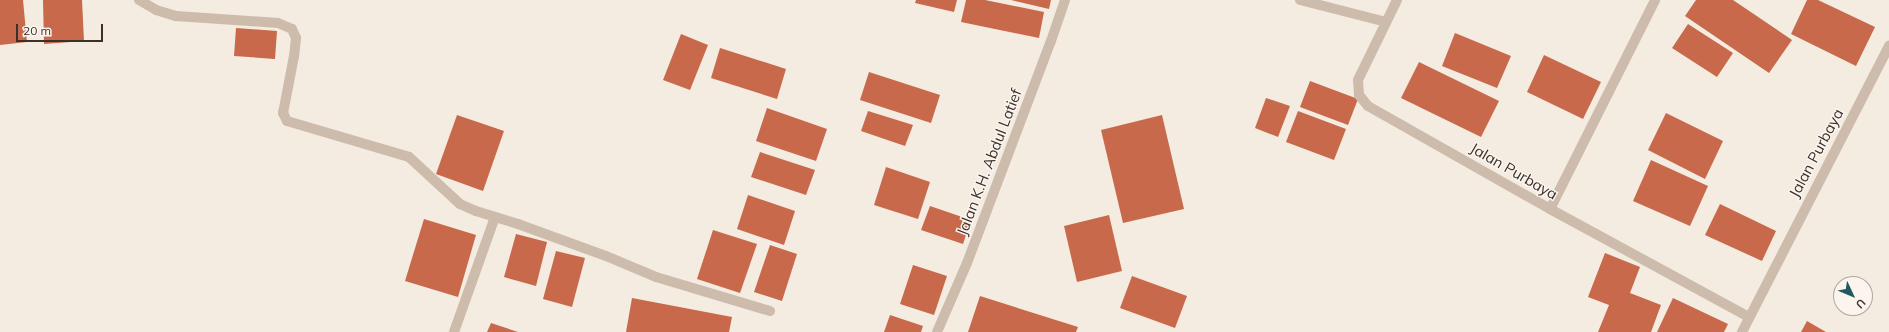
<!DOCTYPE html>
<style>
body{margin:0}
#map{position:relative;width:1889px;height:332px;overflow:hidden;background:#f4ebe1;font-family:Mulish,sans-serif}
div>[style]{position:absolute}
.building>*{inset:0;background:#c8694b}
.street>*{height:10px;margin:-5px;padding:0 5px;transform-origin:5px;border-radius:5px;background:#cdbbac}
span{translate:-50% -50%;white-space:nowrap;text-align:center;line-height:1.15;-webkit-text-stroke:3px #fbf5ee;paint-order:stroke}
.street-label{font-size:15px;color:#3b302b}
.north{position:absolute;left:1833px;top:276px;width:40px;height:40px;box-sizing:border-box;background:#fbf5ee;border:1px solid #aea6a0;border-radius:50%;rotate:134deg;font-size:11px;font-weight:700;line-height:16px;text-align:center;color:#3b302b}
.north::after{content:'';display:block;margin:auto;width:14px;height:18px;background:#1f5a5e;clip-path:polygon(50% 0,100% 100%,50% 72%,0 100%)}
.scale{position:absolute;left:16px;top:24px;width:87px;height:18px;box-sizing:border-box;border:2px solid #3b302b;border-top:0;padding-left:5px;font-size:12px;line-height:14px;white-space:nowrap;color:#3b302b;-webkit-text-stroke:3px #fbf5ee;paint-order:stroke}
</style>
<div id="map">
<div class="building">
<div style="clip-path:polygon(0 0,23px 0,27px 42px,0 45px)"></div>
<div style="clip-path:polygon(43px 0,82px 0,84px 41px,44px 44px)"></div>
<div style="clip-path:polygon(916px 0,957px 0,954px 12px,915px 3px)"></div>
<div style="clip-path:polygon(966px 0,985px 0,1044px 12px,1039px 38px,961px 22px)"></div>
<div style="clip-path:polygon(1011px 0,1051px 0,1049px 9px)"></div>
<div style="clip-path:polygon(1696px 0,1733px 0,1792px 40px,1769px 73px,1685px 16px)"></div>
<div style="clip-path:polygon(1807px 0,1818px 0,1875px 27px,1856px 66px,1791px 34px)"></div>
<div style="clip-path:polygon(1688px 24px,1733px 53px,1717px 77px,1672px 48px)"></div>
<div style="clip-path:polygon(236px 28px,277px 31px,275px 59px,234px 56px)"></div>
<div style="clip-path:polygon(1455px 33px,1511px 56px,1497px 88px,1442px 66px)"></div>
<div style="clip-path:polygon(681px 34px,708px 45px,690px 90px,663px 80px)"></div>
<div style="clip-path:polygon(720px 48px,786px 69px,777px 99px,711px 78px)"></div>
<div style="clip-path:polygon(1544px 55px,1601px 82px,1583px 119px,1527px 92px)"></div>
<div style="clip-path:polygon(1419px 62px,1499px 101px,1481px 137px,1401px 98px)"></div>
<div style="clip-path:polygon(869px 72px,940px 95px,931px 123px,860px 100px)"></div>
<div style="clip-path:polygon(1310px 81px,1358px 99px,1348px 125px,1300px 107px)"></div>
<div style="clip-path:polygon(1266px 98px,1290px 106px,1278px 137px,1255px 128px)"></div>
<div style="clip-path:polygon(767px 108px,827px 129px,816px 161px,756px 141px)"></div>
<div style="clip-path:polygon(868px 111px,913px 125px,905px 146px,861px 131px)"></div>
<div style="clip-path:polygon(1298px 111px,1346px 129px,1334px 160px,1286px 142px)"></div>
<div style="clip-path:polygon(1666px 113px,1723px 141px,1705px 179px,1648px 150px)"></div>
<div style="clip-path:polygon(457px 115px,504px 131px,483px 191px,436px 174px)"></div>
<div style="clip-path:polygon(1162px 115px,1184px 209px,1123px 223px,1101px 130px)"></div>
<div style="clip-path:polygon(760px 152px,815px 170px,806px 195px,751px 177px)"></div>
<div style="clip-path:polygon(1651px 160px,1708px 186px,1690px 226px,1633px 201px)"></div>
<div style="clip-path:polygon(886px 167px,930px 182px,918px 219px,874px 205px)"></div>
<div style="clip-path:polygon(748px 195px,795px 211px,784px 245px,737px 229px)"></div>
<div style="clip-path:polygon(1720px 204px,1776px 231px,1762px 261px,1705px 235px)"></div>
<div style="clip-path:polygon(930px 206px,971px 220px,963px 244px,921px 230px)"></div>
<div style="clip-path:polygon(1109px 215px,1122px 271px,1077px 282px,1064px 226px)"></div>
<div style="clip-path:polygon(424px 219px,476px 235px,458px 297px,405px 281px)"></div>
<div style="clip-path:polygon(713px 230px,757px 244px,740px 293px,697px 279px)"></div>
<div style="clip-path:polygon(516px 234px,547px 242px,536px 286px,504px 277px)"></div>
<div style="clip-path:polygon(770px 245px,797px 254px,782px 301px,754px 292px)"></div>
<div style="clip-path:polygon(556px 251px,585px 258px,572px 307px,543px 299px)"></div>
<div style="clip-path:polygon(1605px 253px,1640px 267px,1630px 293px,1661px 305px,1651px 332px,1598px 332px,1609px 305px,1588px 297px)"></div>
<div style="clip-path:polygon(913px 265px,947px 276px,934px 315px,900px 304px)"></div>
<div style="clip-path:polygon(1132px 276px,1187px 296px,1175px 328px,1120px 308px)"></div>
<div style="clip-path:polygon(980px 296px,1078px 327px,1076px 332px,968px 332px)"></div>
<div style="clip-path:polygon(632px 298px,732px 317px,729px 332px,626px 332px)"></div>
<div style="clip-path:polygon(1673px 298px,1728px 324px,1724px 332px,1657px 332px)"></div>
<div style="clip-path:polygon(890px 315px,923px 326px,921px 332px,884px 332px)"></div>
<div style="clip-path:polygon(1807px 321px,1826px 332px,1801px 332px)"></div>
<div style="clip-path:polygon(491px 323px,518px 332px,487px 332px)"></div>
</div>
<div class="street">
<div style="left:139px;top:0;width:20px;rotate:30deg"></div>
<div style="left:156px;top:10px;width:21px;rotate:17deg"></div>
<div style="left:176px;top:16px;width:102px;rotate:3.9deg"></div>
<div style="left:278px;top:23px;width:15px;rotate:23deg"></div>
<div style="left:292px;top:29px;width:10px;rotate:66deg"></div>
<div style="left:296px;top:38px;width:18px;rotate:96deg"></div>
<div style="left:294px;top:56px;width:58px;rotate:100.9deg"></div>
<div style="left:283px;top:113px;width:9px;rotate:63deg"></div>
<div style="left:287px;top:121px;width:127px;rotate:16.4deg"></div>
<div style="left:409px;top:157px;width:69px;rotate:42.7deg"></div>
<div style="left:460px;top:204px;width:17px;rotate:24deg"></div>
<div style="left:476px;top:211px;width:44px;rotate:17.2deg"></div>
<div style="left:518px;top:224px;width:94px;rotate:20deg"></div>
<div style="left:606px;top:256px;width:54px;rotate:22.8deg"></div>
<div style="left:656px;top:277px;width:119px;rotate:16.6deg"></div>
<div style="left:1300px;top:0;width:89px;rotate:14.3deg"></div>
<div style="left:1397px;top:0;width:89px;rotate:116deg"></div>
<div style="left:1358px;top:80px;width:15px;rotate:86deg"></div>
<div style="left:1359px;top:95px;width:14px;rotate:51deg"></div>
<div style="left:1368px;top:106px;width:209px;rotate:29.5deg"></div>
<div style="left:1550px;top:209px;width:226px;rotate:28.5deg"></div>
<div style="left:1550px;top:209px;width:234px;rotate:-63.3deg"></div>
<div style="left:454px;top:332px;width:122px;rotate:-70.4deg"></div>
<div style="left:937px;top:332px;width:75px;rotate:-66.5deg"></div>
<div style="left:967px;top:263px;width:237px;rotate:-69.3deg"></div>
<div style="left:1051px;top:41px;width:43px;rotate:-71.1deg"></div>
<div style="left:1742px;top:332px;width:322px;rotate:-62.8deg"></div>
</div>
<div class="street-label">
<span style="left:1816px;top:153px;rotate:-62deg">Jalan Purbaya</span>
<span style="left:989px;top:162px;rotate:-69deg">Jalan K.H. Abdul Latief</span>
<span style="left:1514px;top:171px;rotate:30deg">Jalan Purbaya</span>
</div>
<div class="north">U</div>
<div class="scale">20 m</div>
</div>
